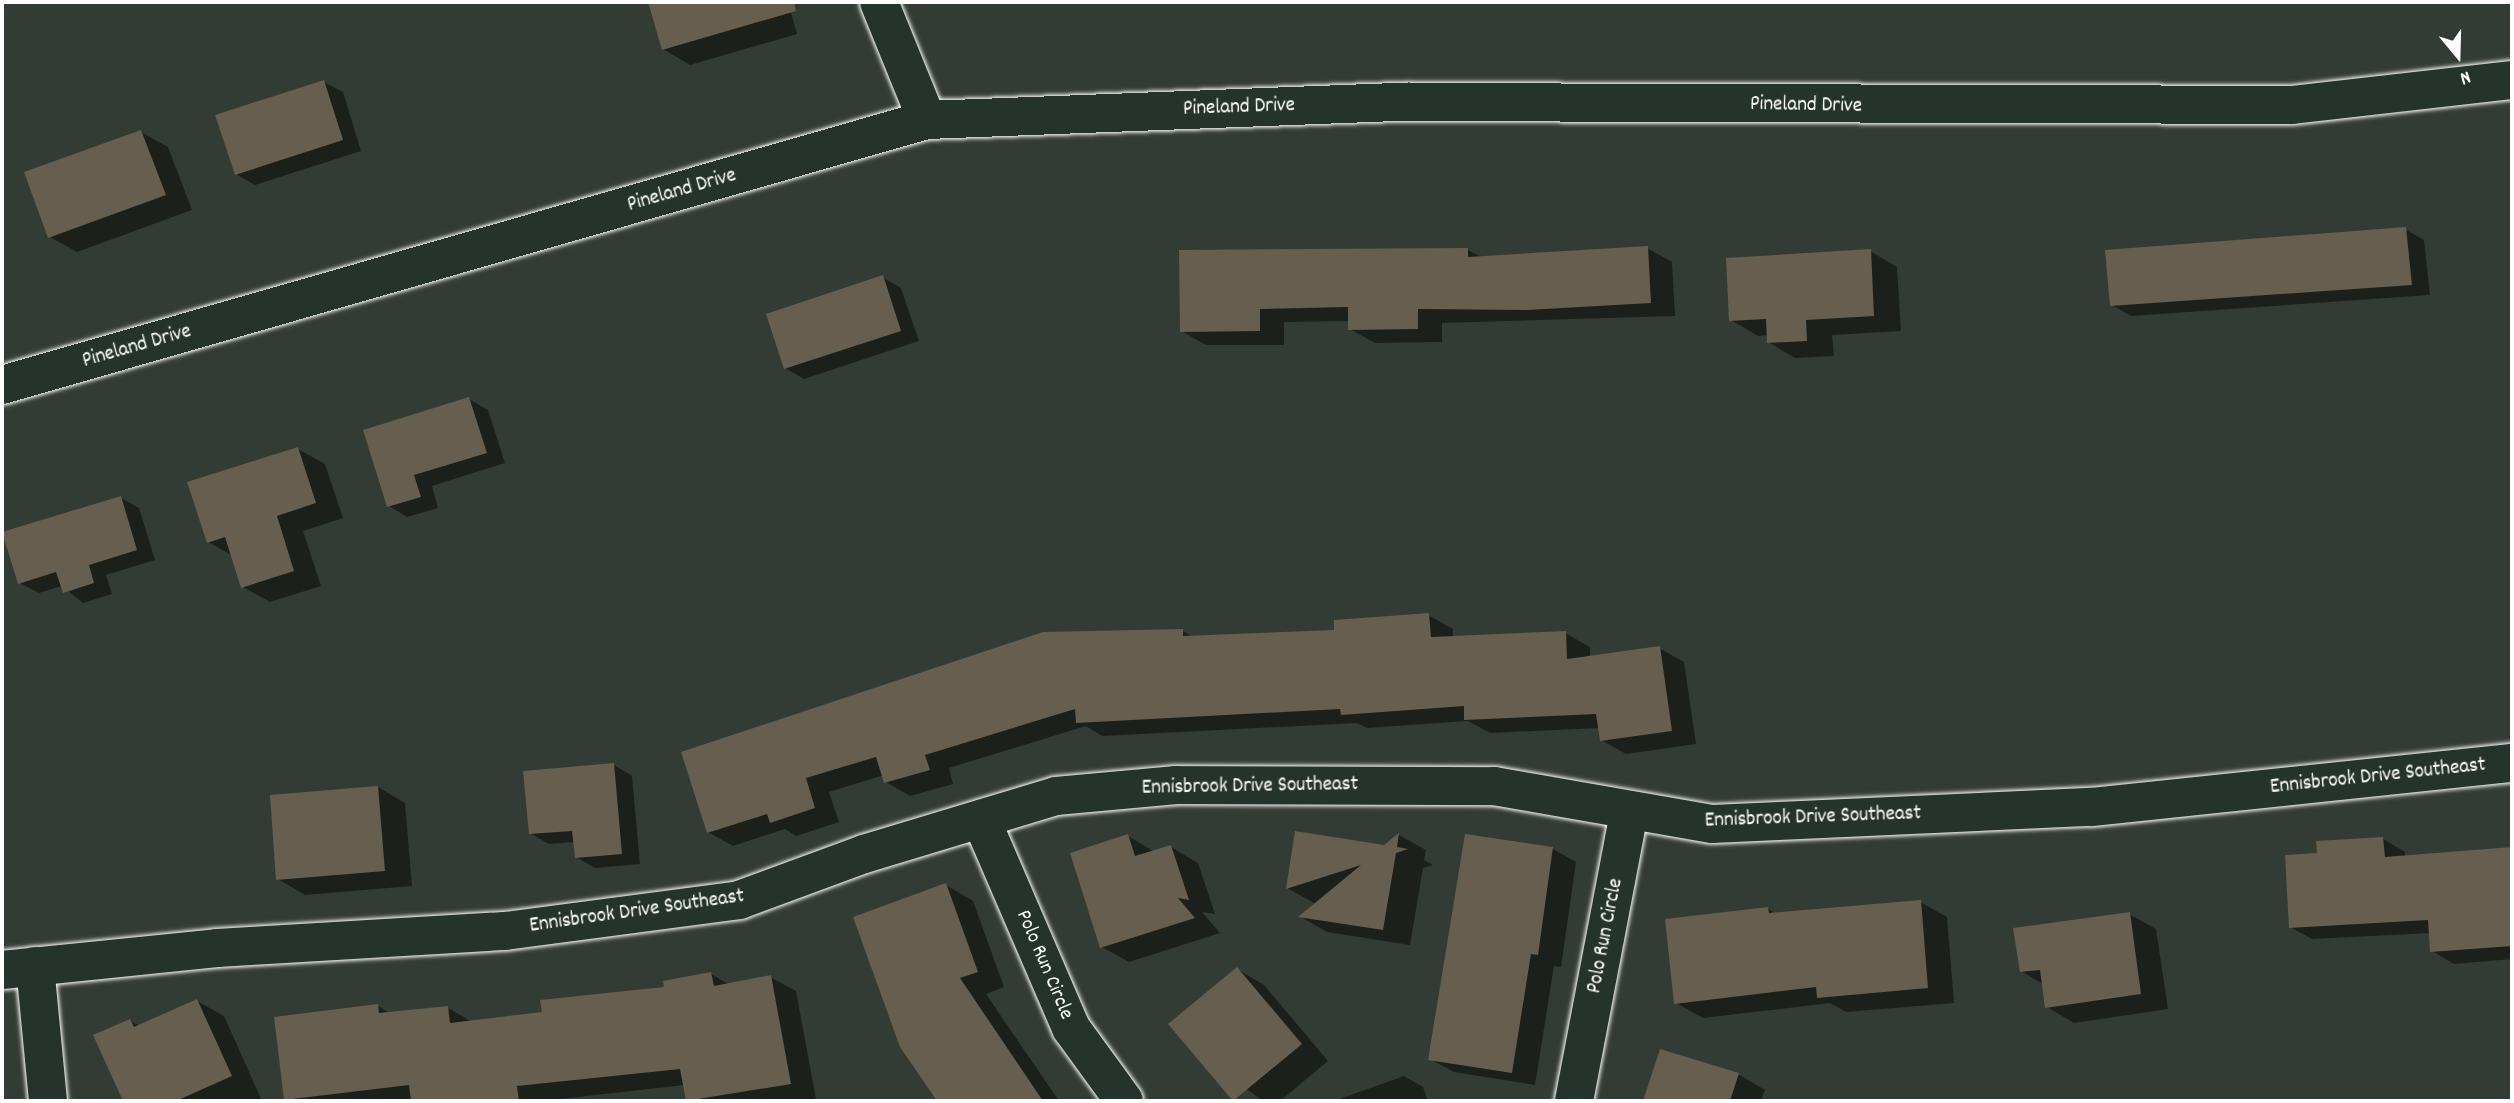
<!DOCTYPE html>
<style>
body{margin:0}
#map{position:relative;width:2514px;height:1103px;overflow:hidden;background:#333c34;font-family:Dekko,sans-serif}
div>[style]{position:absolute}
.shadow>*{inset:0;background:#0007}
.building>*{inset:0;background:#665e4f}
.roads{filter:drop-shadow(0 0 2px #fff) drop-shadow(0 0 2px #fff)}
.minor>*{height:38px;margin:-19px;padding:0 19px;transform-origin:19px;border-radius:19px;background:#26332d}
span{translate:-50% -50%;white-space:nowrap;text-align:center;line-height:1.15;-webkit-text-stroke:5px #26332d;paint-order:stroke}
.street-label{font-size:21px;color:#fff}
.frame{position:absolute;inset:0;border:4px solid #fff;pointer-events:none}
.north{position:absolute;left:2423px;top:21px;width:70px;height:70px;-webkit-text-stroke:5px #26332d;paint-order:stroke;rotate:161deg;font-size:19px;font-weight:700;line-height:28px;text-align:center;color:#fff}
.north::after{content:'';display:block;margin:auto;width:24px;height:32px;background:#fff;clip-path:polygon(50% 0,100% 100%,50% 72%,0 100%)}
</style>
<div id="map">
<div class="shadow">
<div style="clip-path:polygon(649px 2px,788px 2px,797px 34px,690px 65px,663px 49px)"></div>
<div style="clip-path:polygon(324px 82px,343px 92px,361px 151px,255px 185px,236px 174px)"></div>
<div style="clip-path:polygon(141px 132px,168px 147px,192px 210px,77px 252px,50px 237px)"></div>
<div style="clip-path:polygon(2405px 229px,2424px 240px,2430px 295px,2131px 316px,2112px 305px)"></div>
<div style="clip-path:polygon(1647px 248px,1672px 262px,1675px 316px,1442px 323px,1442px 342px,1375px 343px,1350px 329px,1350px 321px,1284px 322px,1284px 345px,1206px 345px,1181px 331px,1468px 250px,1483px 258px)"></div>
<div style="clip-path:polygon(1870px 251px,1897px 267px,1901px 331px,1832px 335px,1834px 356px,1795px 358px,1768px 342px,1768px 335px,1758px 336px,1731px 320px)"></div>
<div style="clip-path:polygon(882px 277px,901px 288px,919px 341px,804px 379px,785px 368px)"></div>
<div style="clip-path:polygon(469px 399px,488px 410px,505px 463px,432px 486px,438px 508px,407px 517px,389px 506px)"></div>
<div style="clip-path:polygon(298px 449px,325px 464px,343px 518px,303px 531px,321px 586px,270px 602px,243px 587px,233px 556px,208px 542px)"></div>
<div style="clip-path:polygon(121px 498px,139px 508px,155px 560px,106px 575px,112px 594px,83px 603px,62px 586px,39px 593px,20px 583px)"></div>
<div style="clip-path:polygon(1428px 615px,1453px 629px,1453px 637px,1565px 633px,1590px 647px,1590px 658px,1659px 648px,1684px 662px,1696px 744px,1626px 754px,1601px 740px,1600px 728px,1490px 733px,1468px 721px,1367px 728px,1357px 723px,1102px 736px,1086px 726px,949px 768px,953px 784px,910px 796px,886px 782px,884px 775px,829px 792px,839px 822px,796px 836px,785px 829px,733px 846px,708px 832px,683px 753px,1183px 631px,1195px 638px,1336px 632px)"></div>
<div style="clip-path:polygon(614px 765px,632px 776px,640px 864px,595px 868px,576px 857px,575px 842px,549px 844px,530px 833px)"></div>
<div style="clip-path:polygon(378px 787px,405px 803px,412px 886px,305px 895px,278px 879px)"></div>
<div style="clip-path:polygon(1399px 835px,1426px 850px,1424px 860px,1433px 865px,1423px 868px,1410px 945px,1327px 932px,1301px 917px,1316px 904px,1287px 888px,1384px 847px)"></div>
<div style="clip-path:polygon(1128px 836px,1155px 852px,1171px 847px,1198px 863px,1215px 914px,1202px 912px,1220px 933px,1129px 962px,1102px 947px)"></div>
<div style="clip-path:polygon(2383px 839px,2405px 852px,2405px 857px,2512px 849px,2512px 959px,2454px 964px,2432px 951px,2431px 933px,2312px 939px,2290px 927px,2318px 855px)"></div>
<div style="clip-path:polygon(1553px 849px,1576px 862px,1561px 967px,1554px 966px,1535px 1085px,1454px 1072px,1430px 1059px)"></div>
<div style="clip-path:polygon(946px 885px,973px 901px,1004px 987px,986px 994px,1059px 1101px,939px 1101px,901px 1046px)"></div>
<div style="clip-path:polygon(1920px 902px,1947px 917px,1954px 1003px,1846px 1012px,1830px 1003px,1703px 1018px,1676px 1003px,1768px 909px,1777px 914px)"></div>
<div style="clip-path:polygon(2129px 914px,2156px 929px,2168px 1009px,2074px 1023px,2047px 1007px,2043px 984px,2021px 971px)"></div>
<div style="clip-path:polygon(1237px 969px,1264px 985px,1328px 1061px,1280px 1101px,1263px 1101px,1240px 1084px)"></div>
<div style="clip-path:polygon(711px 974px,730px 985px,770px 977px,796px 991px,816px 1099px,688px 1101px,685px 1085px,542px 1101px,286px 1099px,378px 1006px,391px 1014px,448px 1008px,472px 1022px,544px 1014px,666px 988px)"></div>
<div style="clip-path:polygon(197px 1001px,224px 1016px,262px 1101px,125px 1101px,96px 1036px,130px 1021px,140px 1026px)"></div>
<div style="clip-path:polygon(1661px 1051px,1738px 1074px,1765px 1090px,1761px 1101px,1645px 1101px)"></div>
<div style="clip-path:polygon(1404px 1076px,1423px 1087px,1428px 1101px,1334px 1101px)"></div>
</div>
<div class="building">
<div style="clip-path:polygon(648px 2px,794px 2px,796px 11px,662px 50px)"></div>
<div style="clip-path:polygon(324px 80px,343px 140px,235px 175px,215px 115px)"></div>
<div style="clip-path:polygon(141px 130px,166px 195px,48px 238px,24px 172px)"></div>
<div style="clip-path:polygon(2406px 227px,2412px 285px,2110px 306px,2105px 250px)"></div>
<div style="clip-path:polygon(1648px 246px,1651px 303px,1527px 310px,1418px 309px,1418px 329px,1348px 330px,1348px 307px,1260px 309px,1260px 331px,1180px 332px,1179px 250px,1468px 248px,1468px 257px)"></div>
<div style="clip-path:polygon(1871px 249px,1874px 316px,1806px 320px,1807px 341px,1767px 343px,1766px 319px,1729px 321px,1726px 258px)"></div>
<div style="clip-path:polygon(883px 275px,901px 331px,784px 369px,766px 314px)"></div>
<div style="clip-path:polygon(469px 397px,487px 453px,414px 475px,421px 497px,387px 507px,363px 430px)"></div>
<div style="clip-path:polygon(298px 447px,316px 503px,277px 516px,294px 571px,241px 588px,225px 537px,207px 543px,187px 482px)"></div>
<div style="clip-path:polygon(121px 496px,137px 550px,89px 565px,94px 583px,63px 593px,56px 572px,18px 584px,2px 532px)"></div>
<div style="clip-path:polygon(1429px 613px,1431px 637px,1566px 631px,1567px 659px,1660px 646px,1672px 731px,1600px 741px,1596px 714px,1464px 720px,1464px 706px,1341px 715px,1340px 709px,1076px 723px,1075px 709px,925px 755px,930px 770px,884px 783px,876px 757px,806px 778px,815px 808px,770px 823px,767px 814px,707px 833px,681px 752px,1043px 632px,1183px 629px,1183px 636px,1334px 630px,1334px 620px)"></div>
<div style="clip-path:polygon(614px 763px,622px 854px,575px 858px,572px 831px,529px 834px,523px 771px)"></div>
<div style="clip-path:polygon(378px 786px,385px 871px,276px 880px,270px 795px)"></div>
<div style="clip-path:polygon(1295px 831px,1384px 845px,1399px 833px,1397px 847px,1408px 849px,1396px 853px,1383px 930px,1298px 917px,1361px 865px,1286px 889px)"></div>
<div style="clip-path:polygon(1128px 834px,1135px 856px,1171px 845px,1189px 900px,1178px 898px,1195px 918px,1100px 948px,1070px 853px)"></div>
<div style="clip-path:polygon(1465px 834px,1553px 847px,1538px 955px,1531px 954px,1512px 1073px,1428px 1060px)"></div>
<div style="clip-path:polygon(2383px 837px,2385px 857px,2512px 847px,2512px 946px,2430px 952px,2428px 920px,2289px 928px,2285px 855px,2317px 853px,2316px 841px)"></div>
<div style="clip-path:polygon(946px 883px,978px 972px,960px 978px,1043px 1101px,937px 1101px,900px 1047px,853px 917px)"></div>
<div style="clip-path:polygon(1921px 900px,1928px 988px,1817px 998px,1816px 987px,1674px 1004px,1665px 919px,1768px 907px,1769px 913px)"></div>
<div style="clip-path:polygon(2130px 912px,2141px 994px,2045px 1008px,2040px 970px,2020px 972px,2013px 928px)"></div>
<div style="clip-path:polygon(1237px 967px,1302px 1044px,1233px 1101px,1168px 1024px)"></div>
<div style="clip-path:polygon(711px 972px,714px 986px,771px 975px,791px 1084px,686px 1101px,680px 1069px,517px 1086px,519px 1101px,411px 1101px,409px 1085px,284px 1100px,274px 1017px,378px 1004px,379px 1013px,448px 1006px,450px 1023px,542px 1012px,540px 1000px,664px 987px,663px 981px)"></div>
<div style="clip-path:polygon(197px 999px,232px 1076px,176px 1101px,123px 1101px,93px 1035px,130px 1019px,134px 1027px)"></div>
<div style="clip-path:polygon(1660px 1049px,1739px 1073px,1730px 1101px,1643px 1101px)"></div>
</div>
<div class="roads">
<div class="minor">
<div style="left:879px;top:2px;width:127px;rotate:67.9deg"></div>
<div style="left:2px;top:385px;width:962px;rotate:-15.99deg"></div>
<div style="left:927px;top:120px;width:479px;rotate:-2.2deg"></div>
<div style="left:1406px;top:102px;width:886px;rotate:0.19deg"></div>
<div style="left:2292px;top:105px;width:221px;rotate:-6.5deg"></div>
<div style="left:981px;top:819px;width:228px;rotate:66.7deg"></div>
<div style="left:1071px;top:1028px;width:90px;rotate:54deg"></div>
<div style="left:35px;top:966px;width:136px;rotate:84.5deg"></div>
<div style="left:2px;top:970px;width:216px;rotate:-5.8deg"></div>
<div style="left:217px;top:948px;width:289px;rotate:-3.4deg"></div>
<div style="left:505px;top:931px;width:236px;rotate:-7.5deg"></div>
<div style="left:739px;top:900px;width:133px;rotate:-20.2deg"></div>
<div style="left:864px;top:854px;width:201px;rotate:-16.8deg"></div>
<div style="left:1056px;top:796px;width:121px;rotate:-5.2deg"></div>
<div style="left:1176px;top:785px;width:318px;rotate:0.2deg"></div>
<div style="left:1494px;top:786px;width:221px;rotate:9.9deg"></div>
<div style="left:1712px;top:824px;width:380px;rotate:-2.6deg"></div>
<div style="left:2092px;top:807px;width:422px;rotate:-6deg"></div>
<div style="left:1574px;top:1101px;width:293px;rotate:-79.2deg"></div>
</div>
</div>
<div class="street-label">
<span style="left:1806px;top:106px;rotate:1deg">Pineland Drive</span>
<span style="left:1239px;top:108px;rotate:-2deg">Pineland Drive</span>
<span style="left:682px;top:191px;rotate:-16deg">Pineland Drive</span>
<span style="left:137px;top:347px;rotate:-16deg">Pineland Drive</span>
<span style="left:2378px;top:777px;rotate:-6deg">Ennisbrook Drive Southeast</span>
<span style="left:1250px;top:787px;rotate:-1deg">Ennisbrook Drive Southeast</span>
<span style="left:1813px;top:818px;rotate:-2deg">Ennisbrook Drive Southeast</span>
<span style="left:637px;top:912px;rotate:-8deg">Ennisbrook Drive Southeast</span>
<span style="left:1606px;top:936px;rotate:-79deg">Polo Run Circle</span>
<span style="left:1044px;top:965px;rotate:67deg">Polo Run Circle</span>
</div>
<div class="frame"></div>
<div class="north">N</div>
</div>
